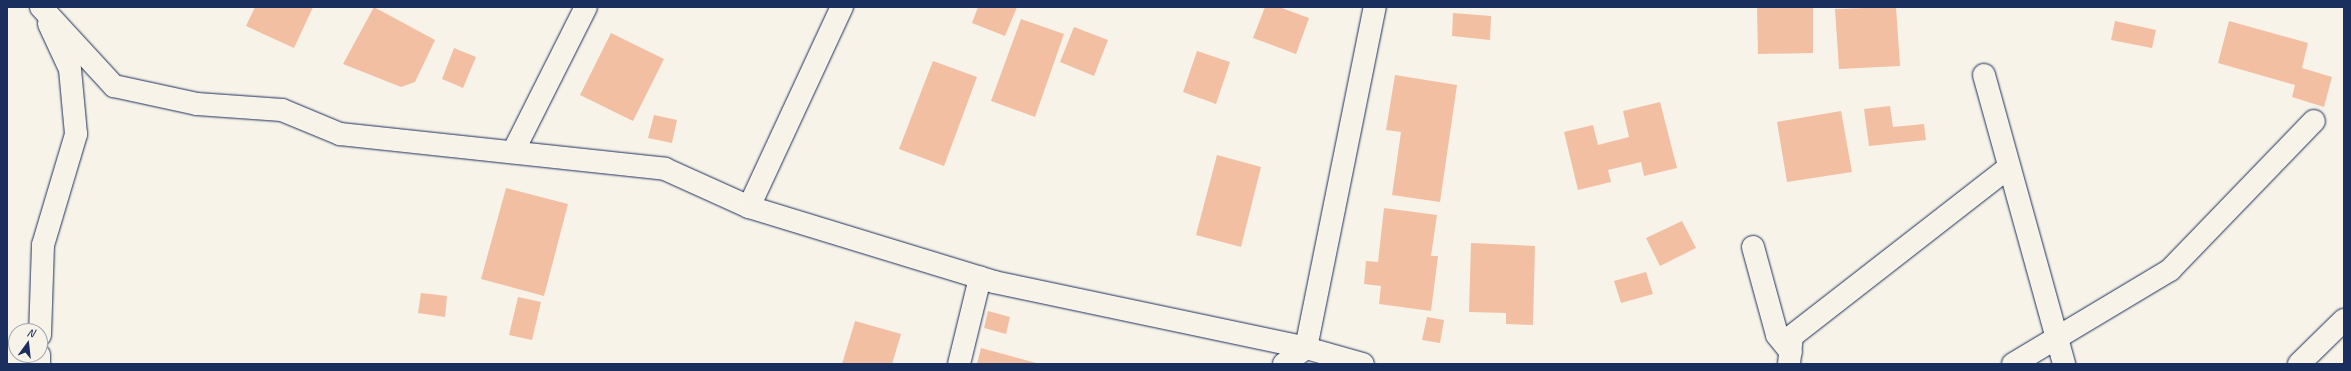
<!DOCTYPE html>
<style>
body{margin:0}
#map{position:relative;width:2351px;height:371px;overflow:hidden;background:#f7f3e8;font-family:Caveat,sans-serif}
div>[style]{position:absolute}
.building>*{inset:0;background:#f2bfa3}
.roads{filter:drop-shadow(0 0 1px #1b2f5e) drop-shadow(0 0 1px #1b2f5e)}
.minor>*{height:22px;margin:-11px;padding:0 11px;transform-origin:11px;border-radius:11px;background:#f7f3e8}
span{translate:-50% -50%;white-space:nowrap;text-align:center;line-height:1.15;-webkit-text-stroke:3px #f7f3e8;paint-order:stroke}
.frame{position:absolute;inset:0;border:8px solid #1b2f5e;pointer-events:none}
.north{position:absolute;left:8px;top:323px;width:40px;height:40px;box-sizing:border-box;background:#f7f3e8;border:1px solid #9fa5b1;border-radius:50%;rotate:15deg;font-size:11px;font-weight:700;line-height:16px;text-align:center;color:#1b2f5e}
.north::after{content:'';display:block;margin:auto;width:14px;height:18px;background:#1b2f5e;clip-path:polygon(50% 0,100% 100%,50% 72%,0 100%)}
</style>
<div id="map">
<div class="building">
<div style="clip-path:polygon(255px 7px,313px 7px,294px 48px,246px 26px)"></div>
<div style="clip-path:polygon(374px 7px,435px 40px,415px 82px,401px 87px,343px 64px)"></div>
<div style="clip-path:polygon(978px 7px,1017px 7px,1005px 36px,972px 23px)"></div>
<div style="clip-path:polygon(1265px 7px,1279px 7px,1309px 18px,1296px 54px,1253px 38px)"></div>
<div style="clip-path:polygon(1757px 7px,1813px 7px,1813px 53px,1758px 54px)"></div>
<div style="clip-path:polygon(1896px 7px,1900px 66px,1839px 69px,1835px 9px)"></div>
<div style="clip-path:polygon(1453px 13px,1491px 16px,1490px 40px,1452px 36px)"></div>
<div style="clip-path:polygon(1021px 19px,1064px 34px,1035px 117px,991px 101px)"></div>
<div style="clip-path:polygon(2115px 21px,2156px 30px,2152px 48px,2111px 40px)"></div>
<div style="clip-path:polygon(2229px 21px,2308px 43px,2302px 68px,2332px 77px,2324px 107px,2292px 97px,2295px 85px,2218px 63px)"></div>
<div style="clip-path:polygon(1074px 27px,1108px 40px,1094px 76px,1060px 62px)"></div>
<div style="clip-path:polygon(611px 33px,664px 59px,633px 121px,580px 95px)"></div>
<div style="clip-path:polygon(454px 48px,476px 57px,463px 88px,442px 79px)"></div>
<div style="clip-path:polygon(1197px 51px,1230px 62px,1216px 104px,1183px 92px)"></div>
<div style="clip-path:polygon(933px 61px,977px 77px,944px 166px,899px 149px)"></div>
<div style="clip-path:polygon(1395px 75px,1457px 85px,1440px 202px,1392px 195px,1401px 132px,1386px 130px)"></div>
<div style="clip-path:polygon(1660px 102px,1677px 168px,1644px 176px,1641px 162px,1608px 170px,1611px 182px,1578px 190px,1564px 132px,1593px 125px,1598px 145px,1629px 137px,1623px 111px)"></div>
<div style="clip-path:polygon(1890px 106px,1893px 127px,1924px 124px,1926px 140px,1869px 146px,1864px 109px)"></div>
<div style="clip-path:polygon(1841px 111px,1852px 172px,1787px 182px,1777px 122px)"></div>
<div style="clip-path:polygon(654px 115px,677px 120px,672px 143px,648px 138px)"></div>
<div style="clip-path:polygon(1217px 155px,1261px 167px,1241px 247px,1196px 235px)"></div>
<div style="clip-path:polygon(506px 188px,568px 204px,544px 296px,481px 279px)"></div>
<div style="clip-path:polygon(1384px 208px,1437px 215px,1431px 256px,1438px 256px,1431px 311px,1379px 304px,1381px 286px,1364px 284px,1366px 261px,1378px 262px)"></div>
<div style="clip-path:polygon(1682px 221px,1696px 248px,1660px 266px,1646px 238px)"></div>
<div style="clip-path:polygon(1471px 243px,1535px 246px,1533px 325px,1506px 324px,1506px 313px,1469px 312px)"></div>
<div style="clip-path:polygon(1646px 272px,1653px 294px,1621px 303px,1614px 281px)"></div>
<div style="clip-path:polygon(421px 293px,447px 296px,445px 317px,418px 313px)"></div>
<div style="clip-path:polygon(518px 297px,541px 302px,532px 340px,509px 335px)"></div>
<div style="clip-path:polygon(988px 311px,1010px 317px,1006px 334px,984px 328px)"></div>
<div style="clip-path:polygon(1427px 317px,1444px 320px,1440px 343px,1422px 340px)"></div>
<div style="clip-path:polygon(855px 321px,901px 334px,892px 364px,842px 364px)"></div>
<div style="clip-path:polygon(981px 348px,1040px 364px,977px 364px)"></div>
</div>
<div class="roads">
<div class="minor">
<div style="left:41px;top:7px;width:108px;rotate:47.3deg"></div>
<div style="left:114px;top:86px;width:85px;rotate:12.2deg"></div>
<div style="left:197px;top:104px;width:85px;rotate:4deg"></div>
<div style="left:282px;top:110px;width:63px;rotate:22.5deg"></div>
<div style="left:340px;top:134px;width:327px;rotate:6.1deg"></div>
<div style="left:665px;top:169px;width:92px;rotate:24.3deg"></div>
<div style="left:749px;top:207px;width:256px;rotate:17deg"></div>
<div style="left:994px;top:282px;width:319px;rotate:11.9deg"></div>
<div style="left:1306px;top:348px;width:59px;rotate:15.7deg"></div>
<div style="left:1984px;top:75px;width:300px;rotate:74.5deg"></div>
<div style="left:513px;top:152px;width:162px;rotate:-63.3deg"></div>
<div style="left:749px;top:207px;width:221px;rotate:-65.1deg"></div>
<div style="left:1753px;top:247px;width:91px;rotate:74.7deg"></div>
<div style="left:1777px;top:335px;width:22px;rotate:51deg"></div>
<div style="left:40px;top:335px;width:90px;rotate:-88.1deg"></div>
<div style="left:43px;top:245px;width:116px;rotate:-73.4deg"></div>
<div style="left:76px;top:134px;width:65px;rotate:-95.3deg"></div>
<div style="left:70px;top:69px;width:50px;rotate:-115deg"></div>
<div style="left:39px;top:364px;width:9px;rotate:-90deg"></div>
<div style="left:959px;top:364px;width:89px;rotate:-76.3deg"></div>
<div style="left:1284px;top:364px;width:27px;rotate:-36deg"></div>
<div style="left:1306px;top:348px;width:348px;rotate:-78.6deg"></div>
<div style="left:1789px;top:364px;width:28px;rotate:-84deg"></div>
<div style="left:1792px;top:336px;width:275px;rotate:-37.9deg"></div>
<div style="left:2013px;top:364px;width:183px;rotate:-30.9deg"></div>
<div style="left:2170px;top:270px;width:207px;rotate:-46deg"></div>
<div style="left:2299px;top:364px;width:63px;rotate:-44.4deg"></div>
</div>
</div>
<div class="frame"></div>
<div class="north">N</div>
</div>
